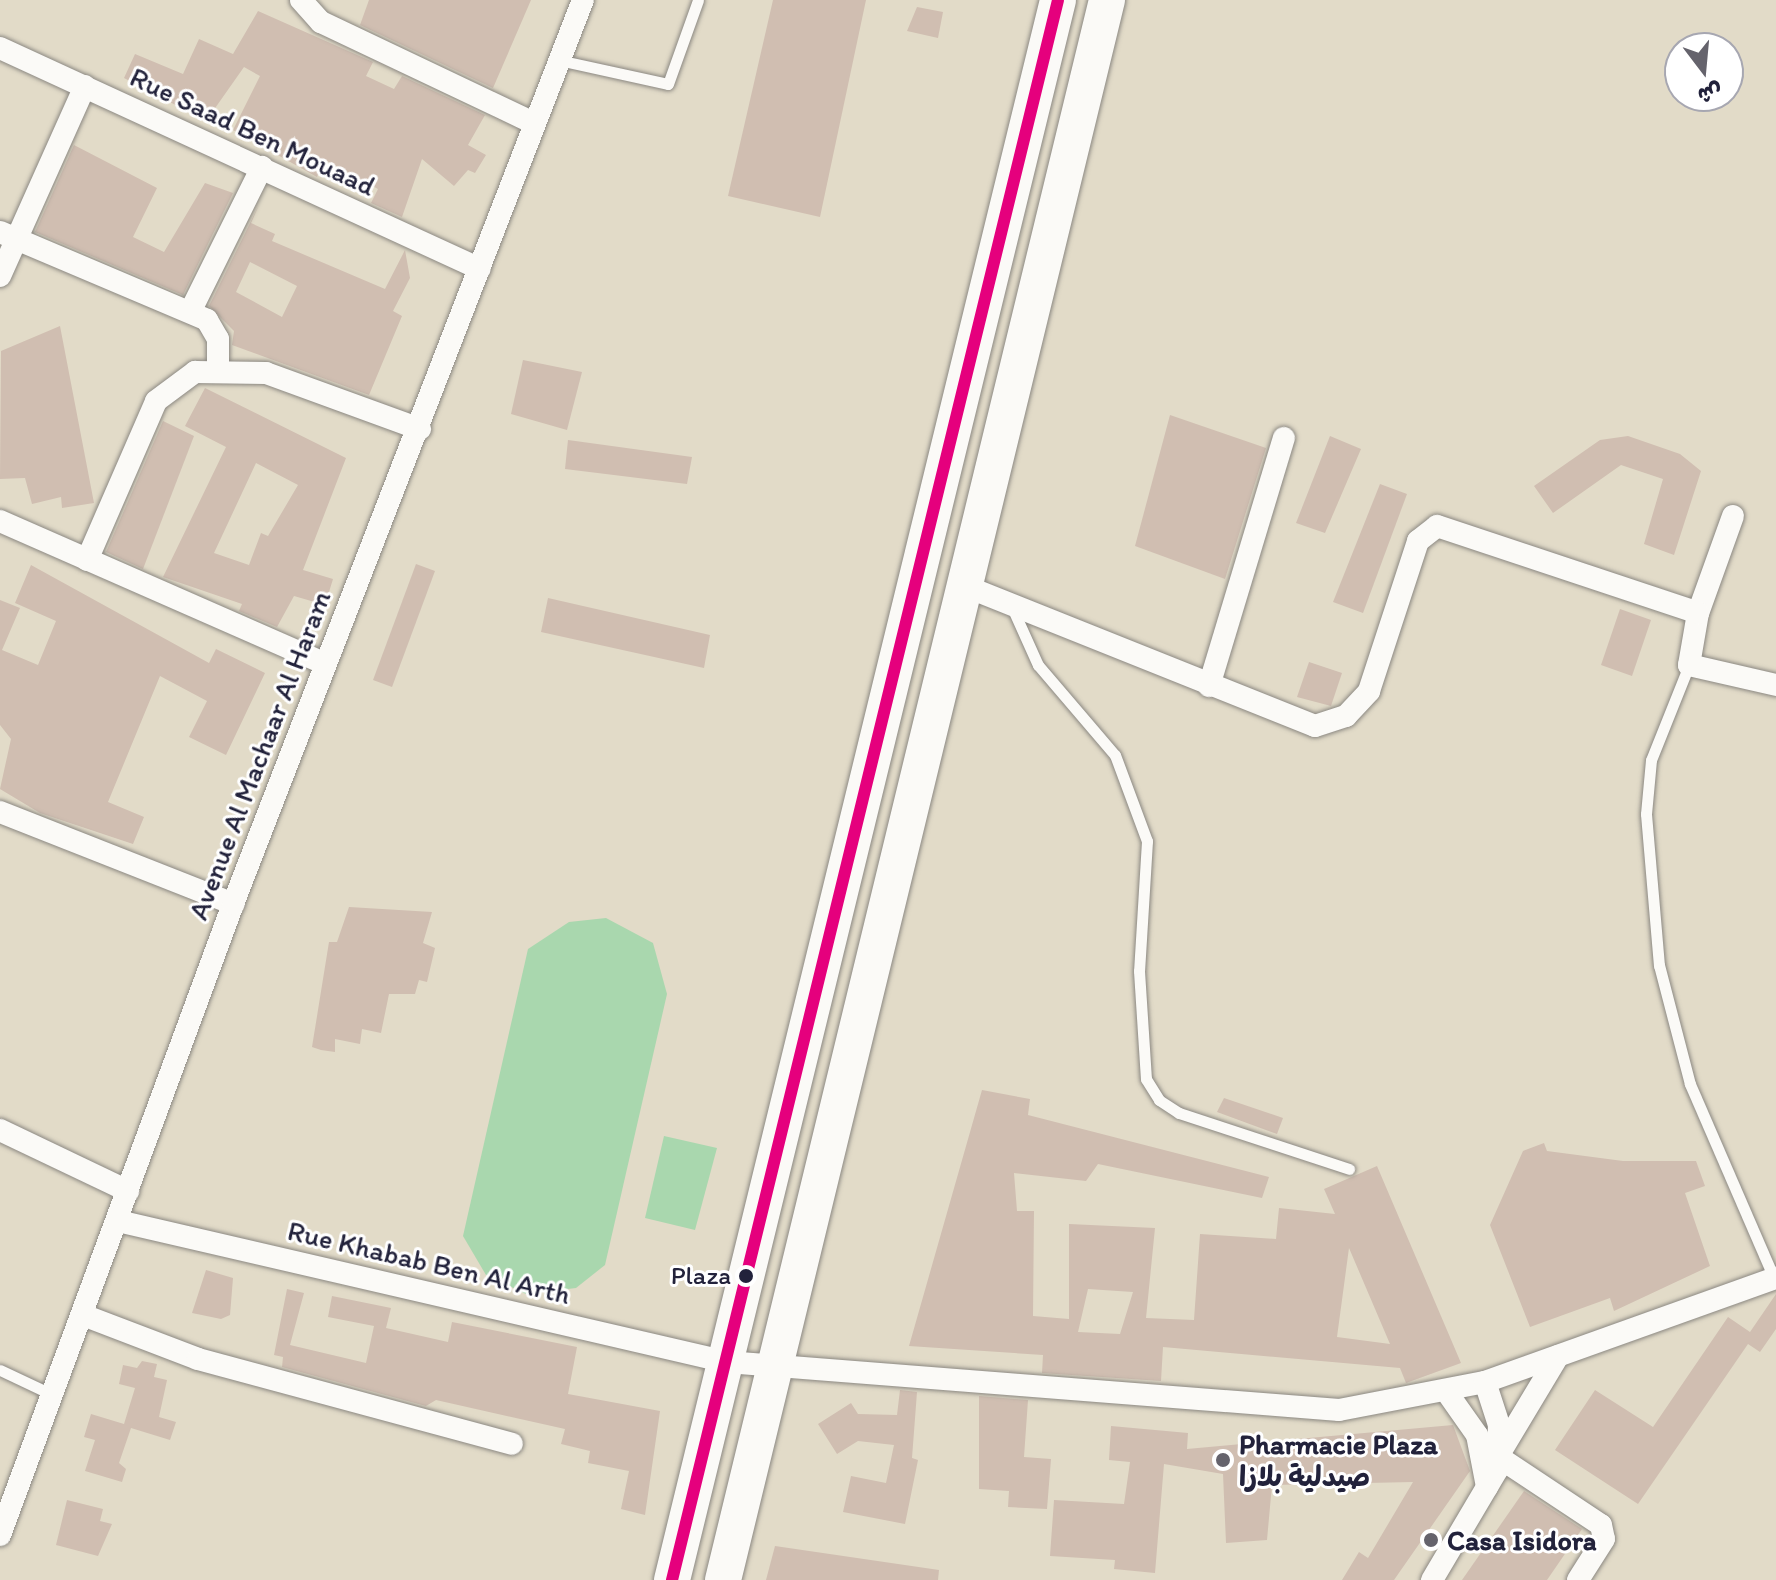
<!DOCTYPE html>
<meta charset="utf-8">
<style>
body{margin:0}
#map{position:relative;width:1776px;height:1580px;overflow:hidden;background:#e2dbc8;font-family:Itim,"Playpen Sans Arabic",sans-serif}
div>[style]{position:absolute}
.green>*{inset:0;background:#a9d7ae}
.building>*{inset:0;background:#d0beb1}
.roads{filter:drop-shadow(0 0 2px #8b8882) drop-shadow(0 0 2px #8b8882)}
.service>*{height:11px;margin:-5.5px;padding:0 5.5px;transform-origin:5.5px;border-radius:5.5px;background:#fbfaf7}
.minor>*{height:22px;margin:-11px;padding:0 11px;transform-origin:11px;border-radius:11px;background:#fbfaf7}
.primary>*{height:36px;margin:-18px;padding:0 18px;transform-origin:18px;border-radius:18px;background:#fbfaf7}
.bus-1>*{height:12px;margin:-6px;padding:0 6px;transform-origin:6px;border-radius:6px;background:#e5007d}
.dots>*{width:22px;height:22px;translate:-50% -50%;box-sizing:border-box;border:4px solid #fff;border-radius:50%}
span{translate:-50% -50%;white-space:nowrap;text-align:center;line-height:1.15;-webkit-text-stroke:6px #fff;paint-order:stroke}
.bus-label{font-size:26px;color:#22223b}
.right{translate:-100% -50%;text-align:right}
.street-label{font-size:28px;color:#22223b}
.poi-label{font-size:28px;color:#22223b;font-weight:700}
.left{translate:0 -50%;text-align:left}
.north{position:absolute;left:1664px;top:32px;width:80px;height:80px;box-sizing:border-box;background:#fff;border:2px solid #a7a7b1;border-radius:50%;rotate:164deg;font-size:22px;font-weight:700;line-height:32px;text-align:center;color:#22223b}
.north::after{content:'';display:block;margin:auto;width:28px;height:36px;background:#65636c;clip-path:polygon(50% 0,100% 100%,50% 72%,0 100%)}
</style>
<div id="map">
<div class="green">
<div style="clip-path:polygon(606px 918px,653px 943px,667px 994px,605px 1265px,576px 1288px,526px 1294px,486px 1275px,463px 1236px,528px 949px,569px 922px)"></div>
<div style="clip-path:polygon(664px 1136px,717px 1148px,695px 1230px,645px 1218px)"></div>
</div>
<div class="building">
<div style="clip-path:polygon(369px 0,531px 0,493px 88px,360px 25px)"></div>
<div style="clip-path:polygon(773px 0,866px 0,820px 217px,728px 196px)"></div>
<div style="clip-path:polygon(917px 7px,943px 12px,938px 38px,907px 31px)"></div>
<div style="clip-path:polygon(258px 11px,373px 62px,366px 76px,394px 89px,402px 76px,485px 115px,468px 145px,486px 155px,475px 173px,468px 170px,454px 186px,422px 159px,402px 217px,371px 203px,378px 189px,325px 160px,317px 177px,233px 130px,260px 76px,244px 67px,206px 121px,124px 78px,135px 54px,183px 74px,199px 39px,233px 54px)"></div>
<div style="clip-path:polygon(74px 145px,157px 188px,133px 237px,164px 252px,205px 183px,233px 193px,183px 295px,35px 232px)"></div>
<div style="clip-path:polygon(evenodd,259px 205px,251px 223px,275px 234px,272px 241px,385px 289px,405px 250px,410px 278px,393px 311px,402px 316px,369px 395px,232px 345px,234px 331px,209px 306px,259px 205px,250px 262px,297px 286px,282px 317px,236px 292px,250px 262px)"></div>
<div style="clip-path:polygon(60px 326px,94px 503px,62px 508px,61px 497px,32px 504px,25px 478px,0 479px,1px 351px)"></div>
<div style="clip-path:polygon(523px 360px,582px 372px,567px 430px,511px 414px)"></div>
<div style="clip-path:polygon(evenodd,205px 388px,346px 458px,303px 570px,333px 579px,325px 605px,294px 596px,277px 627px,239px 611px,242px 604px,163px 577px,226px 447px,185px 426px,205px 388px,256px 463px,298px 485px,268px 536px,261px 533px,249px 565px,214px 553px,256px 463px)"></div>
<div style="clip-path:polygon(1170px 415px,1266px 448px,1225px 579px,1135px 546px)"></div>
<div style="clip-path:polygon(163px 421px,194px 436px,143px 569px,106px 552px)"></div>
<div style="clip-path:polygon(1330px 436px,1361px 449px,1325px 533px,1296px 523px)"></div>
<div style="clip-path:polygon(1628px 436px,1680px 454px,1701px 471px,1674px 555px,1644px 544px,1663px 479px,1621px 465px,1553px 513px,1534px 486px,1600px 440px)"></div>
<div style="clip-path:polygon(568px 440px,692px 457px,687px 484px,565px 469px)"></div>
<div style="clip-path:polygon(1380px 484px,1407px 494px,1363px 613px,1333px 602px)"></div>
<div style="clip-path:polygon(416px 564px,435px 571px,392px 687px,373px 680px)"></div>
<div style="clip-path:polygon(31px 565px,209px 663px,216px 649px,265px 673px,226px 755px,189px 737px,207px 701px,160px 676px,108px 802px,144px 817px,133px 844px,40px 813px,0 789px,11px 739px,0 725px,0 600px,20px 608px,2px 650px,38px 665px,56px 621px,15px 603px)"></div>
<div style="clip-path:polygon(548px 598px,710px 635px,704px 668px,541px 632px)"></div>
<div style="clip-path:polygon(1620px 609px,1651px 620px,1632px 676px,1601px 665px)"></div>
<div style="clip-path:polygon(1309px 662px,1342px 673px,1331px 706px,1297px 697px)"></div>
<div style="clip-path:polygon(349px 907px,432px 912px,423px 943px,435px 948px,427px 982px,419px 980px,415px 994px,389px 994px,381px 1033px,362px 1029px,360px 1044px,335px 1039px,335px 1052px,321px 1050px,312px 1047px,329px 942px,337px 942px)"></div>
<div style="clip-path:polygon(evenodd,982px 1090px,1030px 1099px,1028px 1115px,1269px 1177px,1262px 1198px,1098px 1164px,1086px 1181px,1014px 1173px,1017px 1211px,1034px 1211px,1033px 1316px,1069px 1319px,1069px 1224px,1155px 1228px,1146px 1318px,1194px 1320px,1200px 1234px,1276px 1239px,1279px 1208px,1335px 1214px,1324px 1189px,1377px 1166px,1461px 1363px,1406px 1383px,1400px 1368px,1163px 1347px,1161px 1381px,1042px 1373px,1043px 1355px,909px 1346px,982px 1090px,1349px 1248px,1390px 1344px,1337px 1337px,1349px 1248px,982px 1090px,1088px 1289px,1133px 1292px,1120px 1334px,1078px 1332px,1088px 1289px)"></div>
<div style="clip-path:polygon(1224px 1098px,1283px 1118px,1277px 1134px,1217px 1112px)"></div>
<div style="clip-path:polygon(1544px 1143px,1547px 1151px,1623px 1161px,1696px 1161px,1705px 1186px,1685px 1193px,1710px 1266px,1614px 1311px,1610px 1298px,1530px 1327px,1490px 1225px,1523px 1151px)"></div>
<div style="clip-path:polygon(206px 1270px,233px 1278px,230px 1315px,221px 1319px,192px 1313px)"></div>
<div style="clip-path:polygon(287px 1289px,304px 1293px,290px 1345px,366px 1363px,374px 1326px,328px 1317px,332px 1296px,391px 1308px,386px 1328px,448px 1342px,452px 1322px,577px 1347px,568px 1394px,660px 1411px,645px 1515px,621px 1509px,629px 1471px,588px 1463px,590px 1451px,561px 1444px,565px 1429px,436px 1400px,426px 1406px,282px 1367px,283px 1357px,274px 1355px)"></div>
<div style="clip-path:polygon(1776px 1294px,1776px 1329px,1760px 1352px,1748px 1344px,1638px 1504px,1555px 1450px,1595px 1390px,1653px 1427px,1728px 1317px,1750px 1332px)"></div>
<div style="clip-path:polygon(142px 1361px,157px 1364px,154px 1377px,167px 1380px,159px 1417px,176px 1422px,170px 1440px,131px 1428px,119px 1463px,126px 1469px,122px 1482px,85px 1471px,95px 1440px,84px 1437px,91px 1414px,124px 1424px,135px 1388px,119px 1384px,123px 1365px,137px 1368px)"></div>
<div style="clip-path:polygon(900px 1390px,917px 1392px,912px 1458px,918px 1460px,905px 1524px,843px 1512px,851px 1476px,886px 1483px,894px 1445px,858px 1441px,837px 1454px,818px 1424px,851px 1403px,858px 1414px,897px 1415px)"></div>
<div style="clip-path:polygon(979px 1396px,1028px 1400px,1024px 1457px,1051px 1459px,1047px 1509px,1008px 1507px,1009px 1491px,979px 1489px)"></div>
<div style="clip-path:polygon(1453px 1425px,1470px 1471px,1394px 1580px,1342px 1580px,1359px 1552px,1368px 1558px,1413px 1482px,1272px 1485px,1267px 1540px,1226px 1543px,1223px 1474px,1164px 1464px,1155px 1573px,1114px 1569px,1115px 1560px,1050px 1556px,1054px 1500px,1124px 1504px,1130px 1462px,1109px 1460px,1111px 1426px,1188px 1433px,1187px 1449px)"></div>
<div style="clip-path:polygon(1524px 1491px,1582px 1529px,1547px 1580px,1462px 1580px)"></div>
<div style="clip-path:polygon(67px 1500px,103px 1509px,100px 1521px,112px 1524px,98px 1556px,56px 1545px)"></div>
<div style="clip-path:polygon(775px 1546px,939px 1570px,938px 1580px,766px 1580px)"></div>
</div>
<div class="roads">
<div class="service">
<div style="left:563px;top:61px;width:107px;rotate:12.4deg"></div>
<div style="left:668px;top:84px;width:89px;rotate:-70.3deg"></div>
<div style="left:1011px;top:605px;width:66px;rotate:65.8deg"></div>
<div style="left:1038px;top:665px;width:118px;rotate:49.5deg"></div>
<div style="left:1115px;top:755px;width:92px;rotate:69.6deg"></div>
<div style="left:1147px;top:841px;width:130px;rotate:93.5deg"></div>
<div style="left:1139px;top:971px;width:108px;rotate:86.3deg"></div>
<div style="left:1146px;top:1079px;width:25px;rotate:58deg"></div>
<div style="left:1159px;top:1100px;width:24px;rotate:33deg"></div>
<div style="left:1179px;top:1113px;width:179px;rotate:18.2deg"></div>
<div style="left:1689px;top:665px;width:102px;rotate:111.8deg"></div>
<div style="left:1651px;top:760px;width:54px;rotate:95.3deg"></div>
<div style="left:1646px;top:814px;width:152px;rotate:85.1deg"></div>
<div style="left:1659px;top:965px;width:123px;rotate:75.4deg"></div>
<div style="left:1690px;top:1084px;width:211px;rotate:66.6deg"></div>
<div style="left:0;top:1370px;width:59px;rotate:25.3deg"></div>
</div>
<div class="minor">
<div style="left:301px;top:0;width:30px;rotate:48deg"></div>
<div style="left:321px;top:22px;width:233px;rotate:25.4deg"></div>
<div style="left:0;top:48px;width:528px;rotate:24.72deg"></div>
<div style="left:0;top:232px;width:225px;rotate:23deg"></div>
<div style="left:207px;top:320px;width:22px;rotate:60deg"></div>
<div style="left:218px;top:339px;width:28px;rotate:90deg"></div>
<div style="left:0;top:276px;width:208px;rotate:-65.9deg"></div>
<div style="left:190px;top:312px;width:162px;rotate:-63.6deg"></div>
<div style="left:1733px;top:516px;width:103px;rotate:109.8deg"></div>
<div style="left:1698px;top:613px;width:53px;rotate:99.8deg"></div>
<div style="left:1689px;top:665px;width:89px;rotate:12.9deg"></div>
<div style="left:0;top:521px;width:355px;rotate:23.7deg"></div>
<div style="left:87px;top:560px;width:173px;rotate:-66.5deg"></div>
<div style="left:156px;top:401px;width:49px;rotate:-36.6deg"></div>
<div style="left:195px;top:372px;width:71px;rotate:0.8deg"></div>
<div style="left:266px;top:373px;width:164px;rotate:20deg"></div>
<div style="left:965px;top:586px;width:377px;rotate:21.8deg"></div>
<div style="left:1315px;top:726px;width:33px;rotate:-18deg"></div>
<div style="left:1346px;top:716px;width:34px;rotate:-47deg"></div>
<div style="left:1369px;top:691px;width:158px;rotate:-71.9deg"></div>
<div style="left:1418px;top:541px;width:24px;rotate:-38deg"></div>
<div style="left:1437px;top:526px;width:275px;rotate:18.4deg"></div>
<div style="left:1209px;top:686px;width:259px;rotate:-73.2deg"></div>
<div style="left:0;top:812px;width:251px;rotate:21.5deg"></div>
<div style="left:0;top:1130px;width:142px;rotate:25.5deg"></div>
<div style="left:118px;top:1221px;width:625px;rotate:13.04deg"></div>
<div style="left:727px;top:1362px;width:614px;rotate:4.48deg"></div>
<div style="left:1339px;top:1410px;width:149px;rotate:-10.9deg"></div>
<div style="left:1485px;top:1382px;width:309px;rotate:-19.7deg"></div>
<div style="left:83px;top:1315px;width:123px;rotate:20.9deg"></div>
<div style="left:198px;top:1359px;width:325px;rotate:15.1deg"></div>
<div style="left:1446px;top:1391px;width:54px;rotate:54.8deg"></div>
<div style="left:1477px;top:1435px;width:53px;rotate:79.1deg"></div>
<div style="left:1501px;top:1451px;width:111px;rotate:-59deg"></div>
<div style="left:1500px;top:1458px;width:121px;rotate:33.6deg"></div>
<div style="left:1601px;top:1525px;width:14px;rotate:78deg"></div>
<div style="left:1604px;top:1539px;width:49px;rotate:122.4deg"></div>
<div style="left:0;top:1535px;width:673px;rotate:-69.73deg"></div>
<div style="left:233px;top:904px;width:969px;rotate:-68.84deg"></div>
<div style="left:1432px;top:1580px;width:128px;rotate:-59.4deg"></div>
<div style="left:1497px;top:1470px;width:45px;rotate:-87.5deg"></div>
<div style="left:1499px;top:1425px;width:45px;rotate:-108deg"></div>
</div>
<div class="primary">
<div style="left:672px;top:1580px;width:1626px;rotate:-76.27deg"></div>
<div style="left:723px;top:1580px;width:1626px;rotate:-76.34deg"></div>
</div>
</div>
<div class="bus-1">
<div style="left:672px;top:1580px;width:1626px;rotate:-76.27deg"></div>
</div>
<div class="dots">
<div style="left:746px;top:1276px;background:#22223b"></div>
<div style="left:1223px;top:1460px;background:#65636c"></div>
<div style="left:1431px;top:1540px;background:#65636c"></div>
</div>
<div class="bus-label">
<span class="right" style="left:731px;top:1276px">Plaza</span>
</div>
<div class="street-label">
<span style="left:253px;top:131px;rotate:25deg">Rue Saad Ben Mouaad</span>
<span style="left:259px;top:755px;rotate:-69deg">Avenue Al Machaar Al Haram</span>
<span style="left:429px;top:1262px;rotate:13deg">Rue Khabab Ben Al Arth</span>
</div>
<div class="poi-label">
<span class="left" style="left:1239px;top:1460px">Pharmacie Plaza<br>صيدلية بلازا</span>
<span class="left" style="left:1447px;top:1540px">Casa Isidora</span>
</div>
<div class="north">ش</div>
</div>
